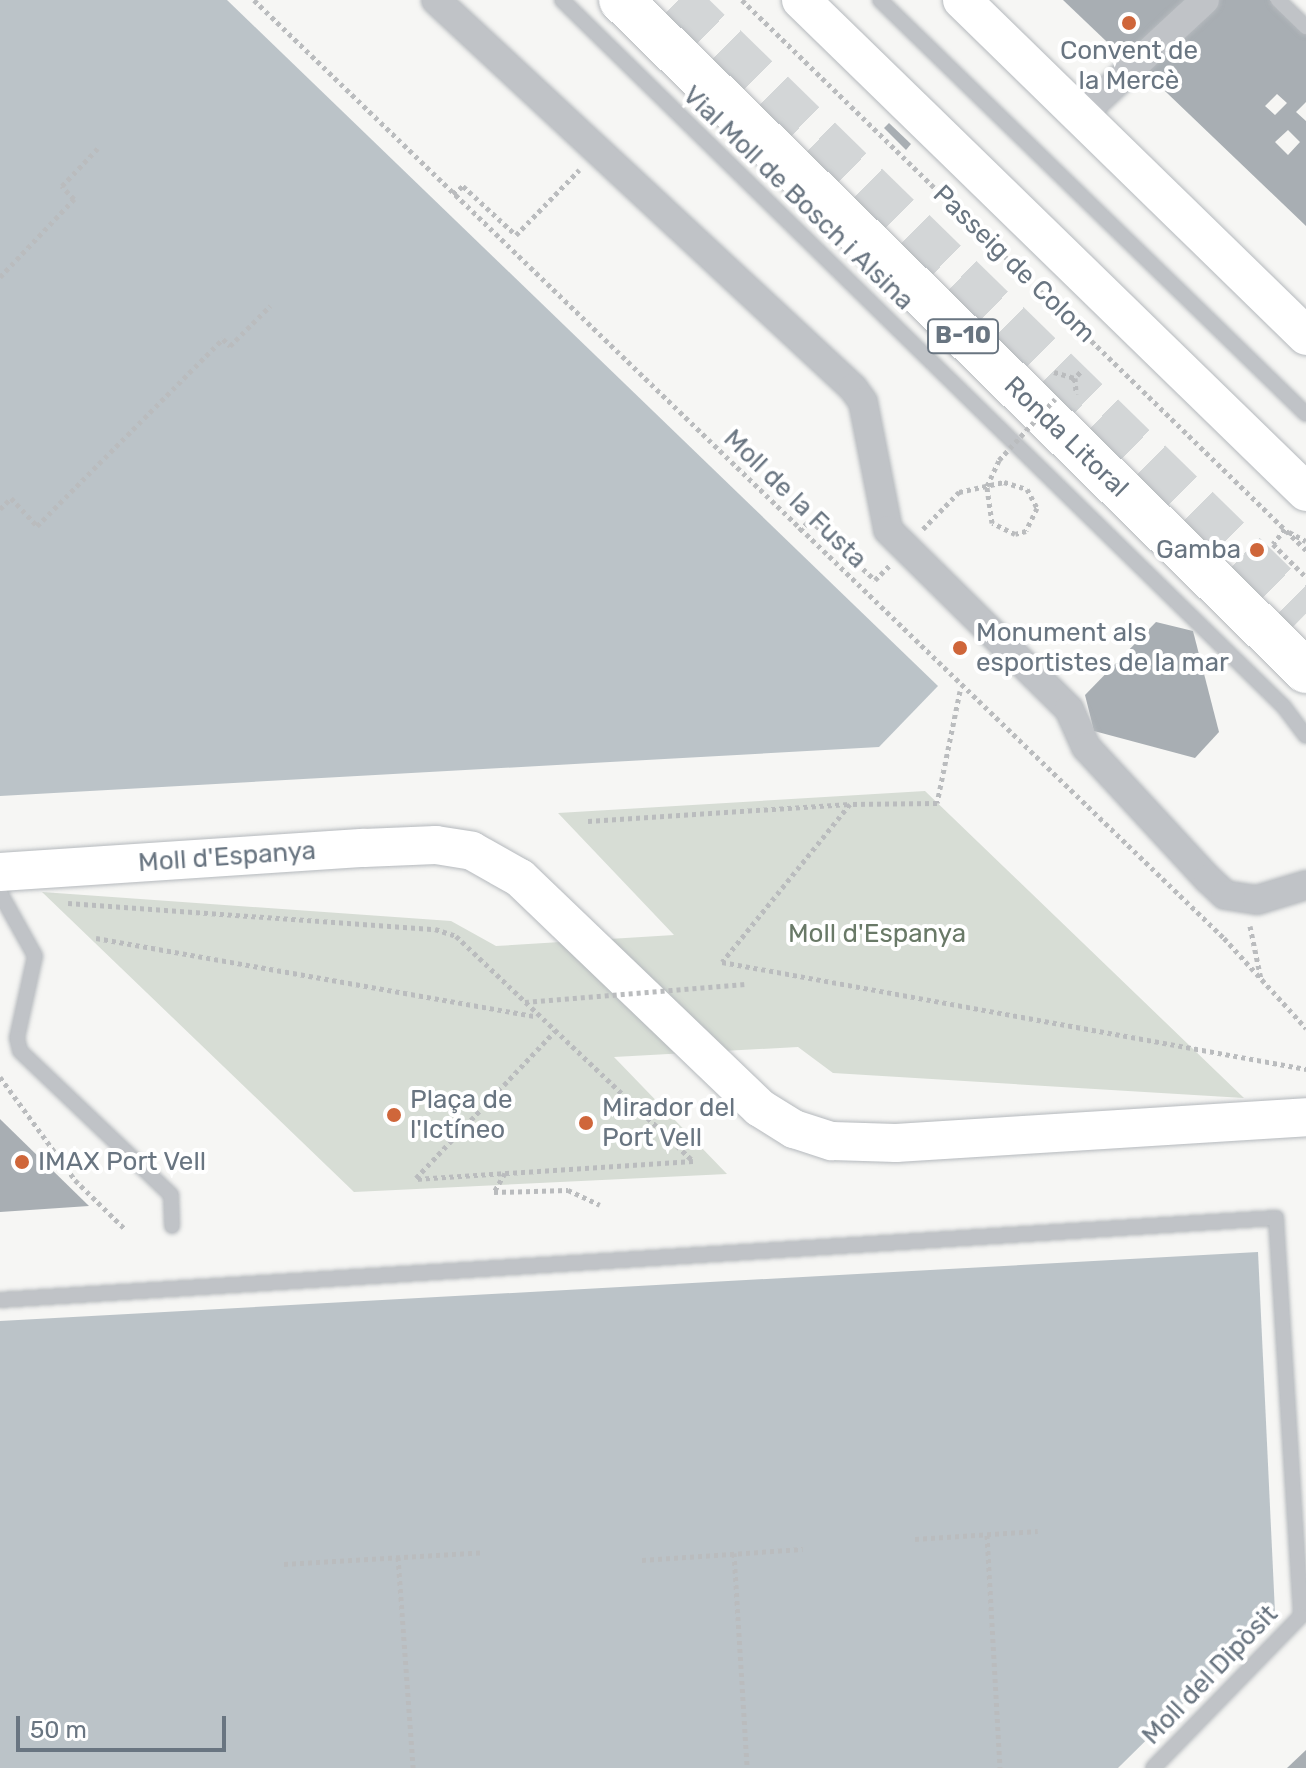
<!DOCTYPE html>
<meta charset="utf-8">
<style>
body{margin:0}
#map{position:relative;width:1306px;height:1768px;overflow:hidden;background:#f6f6f4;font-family:Rubik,sans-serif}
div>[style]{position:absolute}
.green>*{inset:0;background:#d7ddd5}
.water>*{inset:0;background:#bbc3c8}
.building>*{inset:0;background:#a8aeb3}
.highway-tunnel>*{height:44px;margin-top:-22px;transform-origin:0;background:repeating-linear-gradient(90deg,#d3d6d7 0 44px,transparent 0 66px)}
.path>*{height:5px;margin-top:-2.5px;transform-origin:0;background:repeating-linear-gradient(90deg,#babcbe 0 4px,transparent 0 8px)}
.roads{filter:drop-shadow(0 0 2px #b5b9bd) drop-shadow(0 0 2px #b5b9bd)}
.lane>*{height:14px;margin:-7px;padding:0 7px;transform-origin:7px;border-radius:7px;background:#c0c3c7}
.street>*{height:28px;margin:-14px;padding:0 14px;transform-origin:14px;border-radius:14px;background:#c0c3c7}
.secondary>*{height:38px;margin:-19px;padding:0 19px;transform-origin:19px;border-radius:19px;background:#fff}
.highway>*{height:44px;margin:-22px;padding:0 22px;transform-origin:22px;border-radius:22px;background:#fff}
.path-bridge>*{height:5px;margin-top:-2.5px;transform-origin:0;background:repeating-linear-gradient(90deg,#babcbe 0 4px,transparent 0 8px)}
.dots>*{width:22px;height:22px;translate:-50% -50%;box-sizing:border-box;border:4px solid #fff;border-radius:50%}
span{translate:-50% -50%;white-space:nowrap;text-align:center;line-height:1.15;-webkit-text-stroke:8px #fff;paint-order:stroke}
.shield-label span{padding:2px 6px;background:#fff;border:2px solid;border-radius:6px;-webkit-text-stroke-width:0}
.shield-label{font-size:24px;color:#697581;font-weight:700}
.poi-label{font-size:26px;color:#697581}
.right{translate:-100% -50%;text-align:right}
.left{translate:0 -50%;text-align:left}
.street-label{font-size:26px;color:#697581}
.park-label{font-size:26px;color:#697967}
.scale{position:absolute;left:16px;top:1716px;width:210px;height:36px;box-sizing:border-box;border:4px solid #697581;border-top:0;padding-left:10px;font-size:24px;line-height:28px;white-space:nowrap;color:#697581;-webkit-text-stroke:6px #fff;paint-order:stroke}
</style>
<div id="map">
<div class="green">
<div style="clip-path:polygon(925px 791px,1244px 1098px,833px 1073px,798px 1047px,614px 1057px,727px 1174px,354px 1192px,42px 892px,451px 921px,496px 946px,674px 935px,558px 813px)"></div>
</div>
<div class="water">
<div style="clip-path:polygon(0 0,227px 0,938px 686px,879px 747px,0 796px)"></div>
<div style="clip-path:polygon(1258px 1252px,1275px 1613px,1118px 1768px,0 1768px,0 1321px)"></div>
</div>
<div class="building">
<div style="clip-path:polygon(1063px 0,1194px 0,1128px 62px)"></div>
<div style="clip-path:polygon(evenodd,1217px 0,1270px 0,1306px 34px,1306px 102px,1296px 112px,1306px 121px,1306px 226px,1143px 70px,1217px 0,1277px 94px,1287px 103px,1275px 115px,1265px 106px,1277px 94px,1217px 0,1288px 130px,1300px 142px,1288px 155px,1275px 142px,1288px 130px)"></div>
<div style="clip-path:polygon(889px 123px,911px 144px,906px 150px,884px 128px)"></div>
<div style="clip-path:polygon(1156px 622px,1193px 631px,1219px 732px,1195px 758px,1094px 731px,1085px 695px)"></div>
<div style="clip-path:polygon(0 1119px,89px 1206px,0 1212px)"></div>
<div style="clip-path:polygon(1306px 1750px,1306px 1768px,1287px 1768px)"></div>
</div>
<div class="highway-tunnel">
<div style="left:678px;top:0;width:878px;rotate:44.35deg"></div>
</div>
<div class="path">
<div style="left:254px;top:0;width:1349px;rotate:44.04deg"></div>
<div style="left:1224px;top:938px;width:122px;rotate:47.7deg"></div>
<div style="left:742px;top:0;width:788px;rotate:44.28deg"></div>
<div style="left:453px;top:194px;width:13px;rotate:-39deg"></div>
<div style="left:463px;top:186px;width:72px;rotate:42.8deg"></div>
<div style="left:516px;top:235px;width:91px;rotate:-45.9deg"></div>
<div style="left:0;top:277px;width:108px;rotate:-46.5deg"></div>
<div style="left:74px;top:199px;width:18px;rotate:-133deg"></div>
<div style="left:62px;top:186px;width:52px;rotate:-46.5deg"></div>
<div style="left:1054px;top:372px;width:22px;rotate:16deg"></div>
<div style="left:1075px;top:378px;width:16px;rotate:86deg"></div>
<div style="left:1072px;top:381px;width:16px;rotate:-47deg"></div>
<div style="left:0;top:509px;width:16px;rotate:-45deg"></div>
<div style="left:11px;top:498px;width:38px;rotate:47deg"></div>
<div style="left:37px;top:526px;width:264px;rotate:-45.2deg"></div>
<div style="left:223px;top:339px;width:10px;rotate:45deg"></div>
<div style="left:230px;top:346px;width:57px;rotate:-45deg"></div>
<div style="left:923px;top:529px;width:52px;rotate:-45.8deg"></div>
<div style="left:959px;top:492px;width:46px;rotate:-12.5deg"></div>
<div style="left:1285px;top:529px;width:19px;rotate:129deg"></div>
<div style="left:1273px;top:544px;width:47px;rotate:45deg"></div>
<div style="left:799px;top:531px;width:16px;rotate:-45deg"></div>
<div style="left:810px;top:520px;width:88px;rotate:42.7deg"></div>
<div style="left:875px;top:580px;width:20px;rotate:-45deg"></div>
<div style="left:1289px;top:532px;width:19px;rotate:28deg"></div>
<div style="left:960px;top:691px;width:114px;rotate:101.6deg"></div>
<div style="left:937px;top:803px;width:87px;rotate:179.3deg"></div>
<div style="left:850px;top:804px;width:203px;rotate:129deg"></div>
<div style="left:722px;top:962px;width:594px;rotate:10.38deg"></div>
<div style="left:588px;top:821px;width:262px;rotate:-3.7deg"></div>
<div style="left:68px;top:903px;width:368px;rotate:4.1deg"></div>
<div style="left:435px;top:929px;width:22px;rotate:18deg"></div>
<div style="left:456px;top:936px;width:327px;rotate:43.5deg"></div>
<div style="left:693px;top:1161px;width:278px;rotate:176.3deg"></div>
<div style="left:1250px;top:926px;width:54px;rotate:78.3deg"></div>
<div style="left:96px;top:938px;width:447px;rotate:10.1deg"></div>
<div style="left:0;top:1077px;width:127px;rotate:53.9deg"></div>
<div style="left:75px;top:1180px;width:70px;rotate:44.4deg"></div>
<div style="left:505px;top:1173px;width:22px;rotate:120deg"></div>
<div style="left:494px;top:1192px;width:74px;rotate:-1.5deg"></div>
<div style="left:568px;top:1190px;width:35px;rotate:25deg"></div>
<div style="left:416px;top:1178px;width:202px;rotate:-46.6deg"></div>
<div style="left:987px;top:1535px;width:233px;rotate:86.8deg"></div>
<div style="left:915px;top:1539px;width:123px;rotate:-3.7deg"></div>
<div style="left:734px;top:1553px;width:215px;rotate:86.5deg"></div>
<div style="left:398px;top:1557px;width:212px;rotate:85.9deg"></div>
<div style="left:642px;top:1560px;width:161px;rotate:-3.9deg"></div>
<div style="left:284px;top:1564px;width:200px;rotate:-3.4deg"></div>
</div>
<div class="roads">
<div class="lane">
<div style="left:562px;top:0;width:1011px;rotate:44.4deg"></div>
<div style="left:1284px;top:707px;width:36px;rotate:53deg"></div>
<div style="left:880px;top:0;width:594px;rotate:44.18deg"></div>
<div style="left:1278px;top:0;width:39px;rotate:44deg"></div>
<div style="left:0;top:893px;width:72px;rotate:60.9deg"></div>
<div style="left:35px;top:956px;width:84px;rotate:102.4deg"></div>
<div style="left:17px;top:1038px;width:13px;rotate:77deg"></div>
<div style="left:20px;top:1051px;width:209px;rotate:43.6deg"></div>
<div style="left:171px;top:1195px;width:31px;rotate:88deg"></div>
<div style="left:0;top:1300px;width:1279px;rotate:-3.68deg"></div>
<div style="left:1276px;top:1218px;width:399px;rotate:86.4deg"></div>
<div style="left:1301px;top:1616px;width:212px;rotate:134.2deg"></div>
</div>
<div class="street">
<div style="left:436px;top:0;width:570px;rotate:42.94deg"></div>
<div style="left:853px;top:388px;width:17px;rotate:54deg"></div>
<div style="left:863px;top:402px;width:130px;rotate:78.9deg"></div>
<div style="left:888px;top:530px;width:255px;rotate:44.7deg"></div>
<div style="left:1069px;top:709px;width:42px;rotate:65.9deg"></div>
<div style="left:1086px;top:747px;width:180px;rotate:47.3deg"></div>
<div style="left:1208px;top:879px;width:23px;rotate:43deg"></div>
<div style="left:1225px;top:895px;width:32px;rotate:9deg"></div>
<div style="left:1257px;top:900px;width:51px;rotate:-17deg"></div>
<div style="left:1092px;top:105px;width:154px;rotate:-42.9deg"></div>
</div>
<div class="secondary">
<div style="left:801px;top:0;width:705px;rotate:44.25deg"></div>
<div style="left:962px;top:0;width:481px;rotate:44.3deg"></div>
<div style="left:0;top:872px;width:365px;rotate:-3.8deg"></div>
<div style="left:364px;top:848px;width:72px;rotate:-2.4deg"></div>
<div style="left:436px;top:845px;width:36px;rotate:9deg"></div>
<div style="left:472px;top:851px;width:55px;rotate:29.4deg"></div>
<div style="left:520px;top:878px;width:332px;rotate:43.8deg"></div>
<div style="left:760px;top:1108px;width:40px;rotate:32deg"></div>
<div style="left:794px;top:1129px;width:40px;rotate:18deg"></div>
<div style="left:832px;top:1141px;width:64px;rotate:1.8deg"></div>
<div style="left:896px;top:1143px;width:411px;rotate:-3.6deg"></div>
</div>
<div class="highway">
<div style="left:621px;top:0;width:959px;rotate:44.41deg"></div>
</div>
</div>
<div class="path-bridge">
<div style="left:1004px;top:482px;width:24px;rotate:17deg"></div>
<div style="left:1027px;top:489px;width:21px;rotate:62deg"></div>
<div style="left:1037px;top:508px;width:25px;rotate:116deg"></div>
<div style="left:1026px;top:531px;width:11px;rotate:165deg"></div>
<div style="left:1015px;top:534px;width:25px;rotate:-154deg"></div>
<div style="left:992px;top:523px;width:37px;rotate:-98deg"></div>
<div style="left:987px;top:486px;width:29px;rotate:-65deg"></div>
<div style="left:999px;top:460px;width:83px;rotate:-47.4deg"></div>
<div style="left:525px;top:1002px;width:221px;rotate:-4.7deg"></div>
</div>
<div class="dots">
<div style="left:1129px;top:23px;background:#cf663a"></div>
<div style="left:1257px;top:550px;background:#cf663a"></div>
<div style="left:960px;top:648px;background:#cf663a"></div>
<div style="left:394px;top:1115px;background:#cf663a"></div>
<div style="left:586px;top:1123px;background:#cf663a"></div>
<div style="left:22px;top:1162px;background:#cf663a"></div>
</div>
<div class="shield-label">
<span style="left:963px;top:336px">B-10</span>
</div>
<div class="poi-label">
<span style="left:1129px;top:66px">Convent de<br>la Mercè</span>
<span class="right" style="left:1241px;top:550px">Gamba</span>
<span class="left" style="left:976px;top:648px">Monument als<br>esportistes de la mar</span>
<span class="left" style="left:410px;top:1115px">Plaça de<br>l'Ictíneo</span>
<span class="left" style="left:602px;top:1123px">Mirador del<br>Port Vell</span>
<span class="left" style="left:38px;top:1162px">IMAX Port Vell</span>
</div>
<div class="street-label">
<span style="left:798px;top:198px;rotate:44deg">Vial Moll de Bosch i Alsina</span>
<span style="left:1014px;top:264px;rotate:44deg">Passeig de Colom</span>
<span style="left:1066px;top:437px;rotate:44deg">Ronda Litoral</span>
<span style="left:795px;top:499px;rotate:44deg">Moll de la Fusta</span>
<span style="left:227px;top:857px;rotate:-4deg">Moll d'Espanya</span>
<span style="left:1210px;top:1675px;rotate:-46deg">Moll del Dipòsit</span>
</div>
<div class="park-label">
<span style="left:877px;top:934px">Moll d'Espanya</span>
</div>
<div class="scale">50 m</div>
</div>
